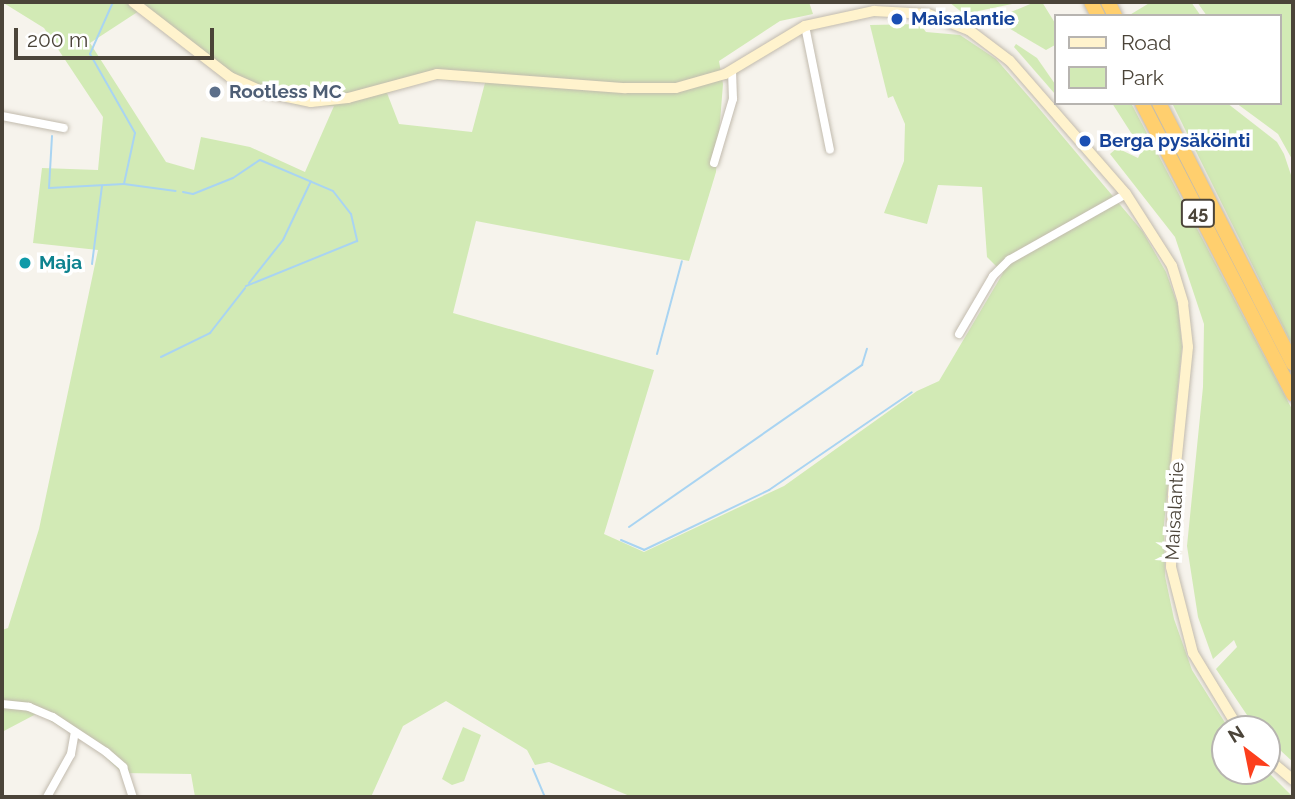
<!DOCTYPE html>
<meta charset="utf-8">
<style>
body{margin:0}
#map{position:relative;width:1295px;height:799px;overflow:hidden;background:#f6f3ec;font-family:Raleway,sans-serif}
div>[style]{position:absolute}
.green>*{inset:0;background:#d2eab5}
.stream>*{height:2px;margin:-1px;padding:0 1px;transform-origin:1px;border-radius:1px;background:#a9d4f2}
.roads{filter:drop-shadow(0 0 2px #c2bbae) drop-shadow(0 0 2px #c2bbae)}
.street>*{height:8px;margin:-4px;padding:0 4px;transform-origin:4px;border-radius:4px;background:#fff}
.secondary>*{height:10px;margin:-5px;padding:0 5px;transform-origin:5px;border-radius:5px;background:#fff3cd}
.highway>*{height:14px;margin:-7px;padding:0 7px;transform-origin:7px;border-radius:7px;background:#ffcf6e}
.dots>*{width:19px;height:19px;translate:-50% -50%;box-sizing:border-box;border:4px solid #fff;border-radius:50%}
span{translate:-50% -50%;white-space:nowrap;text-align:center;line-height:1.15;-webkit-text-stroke:7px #fff;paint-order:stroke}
.shield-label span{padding:2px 5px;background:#fff;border:2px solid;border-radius:5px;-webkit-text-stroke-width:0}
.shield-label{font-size:18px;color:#4b4439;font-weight:700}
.transit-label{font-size:19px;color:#164399;font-weight:700}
.left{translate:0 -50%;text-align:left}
.service-label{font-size:19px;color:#4e5e75;font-weight:700}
.culture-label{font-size:19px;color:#0d838f;font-weight:700}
.street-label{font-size:19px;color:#4b4439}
.frame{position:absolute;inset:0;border:4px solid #4b4439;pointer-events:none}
.legend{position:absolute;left:1054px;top:14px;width:228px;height:91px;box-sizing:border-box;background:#fff;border:2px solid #b7b4b0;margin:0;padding:9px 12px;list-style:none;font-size:21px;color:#4b4439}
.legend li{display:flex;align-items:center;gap:14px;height:35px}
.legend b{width:35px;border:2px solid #b7b4b0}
.north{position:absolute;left:1211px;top:715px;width:70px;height:70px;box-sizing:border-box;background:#fff;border:2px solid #b7b4b0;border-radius:50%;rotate:328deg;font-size:19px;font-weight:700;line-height:28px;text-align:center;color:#4b4439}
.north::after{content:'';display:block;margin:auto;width:24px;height:32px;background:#fc3f1d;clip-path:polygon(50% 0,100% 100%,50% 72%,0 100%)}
.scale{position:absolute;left:14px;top:28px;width:200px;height:32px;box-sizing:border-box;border:4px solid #4b4439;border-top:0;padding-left:9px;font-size:21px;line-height:24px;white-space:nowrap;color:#4b4439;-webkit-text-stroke:5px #fff;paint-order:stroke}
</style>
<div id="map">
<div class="green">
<div style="clip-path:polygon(evenodd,2px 2px,809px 2px,813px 14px,780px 21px,719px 61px,723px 84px,716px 172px,689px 261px,476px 221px,453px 313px,654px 370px,604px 534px,644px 552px,784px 486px,917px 391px,939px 381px,1003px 273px,987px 257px,982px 187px,938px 185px,927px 224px,884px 213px,904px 161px,905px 124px,893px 96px,888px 98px,870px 25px,920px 24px,926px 32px,960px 35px,996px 59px,1037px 106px,1143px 232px,1166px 272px,1178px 306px,1182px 347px,1164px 524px,1165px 576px,1174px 619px,1192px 670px,1229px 729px,1225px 729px,1225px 771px,1267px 771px,1293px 797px,632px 797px,549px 762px,535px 765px,527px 750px,446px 701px,403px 726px,371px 797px,195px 797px,191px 774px,122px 773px,99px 751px,38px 713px,2px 732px,2px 630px,8px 628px,39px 529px,98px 250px,33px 243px,42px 168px,98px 170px,103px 117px,44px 28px,2px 2px,139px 11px,263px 95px,298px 105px,334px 106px,305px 172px,250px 147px,201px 137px,194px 170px,166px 162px,90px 43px,139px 11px,2px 2px,432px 79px,485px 83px,472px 132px,399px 124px,387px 93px,432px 79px)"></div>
<div style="clip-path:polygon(949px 2px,1022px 2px,964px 14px)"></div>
<div style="clip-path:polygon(1035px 2px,1042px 2px,1055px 23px,1055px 45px,1046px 50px,1000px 23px,987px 22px)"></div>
<div style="clip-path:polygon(1151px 2px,1191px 2px,1201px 16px,1128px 16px)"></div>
<div style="clip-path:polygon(1197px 2px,1293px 2px,1293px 161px,1278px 134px,1236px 103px,1279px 103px,1279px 16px,1207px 16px)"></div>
<div style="clip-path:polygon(1016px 44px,1037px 58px,1055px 84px,1055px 94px,1014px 47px)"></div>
<div style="clip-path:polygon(1112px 103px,1131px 103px,1293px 411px,1293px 762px,1267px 738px,1267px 729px,1259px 729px,1249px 718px,1216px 669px,1237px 647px,1234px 640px,1213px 659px,1198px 617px,1187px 546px,1203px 387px,1204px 324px,1175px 237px,1110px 154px,1117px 148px,1138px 158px,1142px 150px)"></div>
<div style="clip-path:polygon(1172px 103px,1227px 103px,1277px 142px,1284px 154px,1293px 181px,1293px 347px)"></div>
<div style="clip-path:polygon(463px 727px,481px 735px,464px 781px,452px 785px,442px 779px)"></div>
</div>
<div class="stream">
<div style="left:113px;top:2px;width:57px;rotate:113.9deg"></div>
<div style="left:90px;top:54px;width:91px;rotate:60.3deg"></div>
<div style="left:135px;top:133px;width:52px;rotate:102.2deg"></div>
<div style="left:52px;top:136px;width:52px;rotate:93.3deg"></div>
<div style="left:49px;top:188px;width:75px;rotate:-3.1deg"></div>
<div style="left:124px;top:184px;width:52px;rotate:7.7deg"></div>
<div style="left:183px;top:192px;width:10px;rotate:11deg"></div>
<div style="left:193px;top:194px;width:43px;rotate:-21.8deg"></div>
<div style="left:233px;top:178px;width:32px;rotate:-34deg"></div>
<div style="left:260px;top:160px;width:79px;rotate:23deg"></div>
<div style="left:333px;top:191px;width:29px;rotate:52deg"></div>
<div style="left:351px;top:214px;width:28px;rotate:77deg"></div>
<div style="left:357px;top:241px;width:120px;rotate:157.9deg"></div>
<div style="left:92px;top:264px;width:79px;rotate:-82.7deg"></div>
<div style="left:249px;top:283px;width:55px;rotate:-51.7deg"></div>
<div style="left:283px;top:240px;width:65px;rotate:-64.6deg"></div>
<div style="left:657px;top:354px;width:96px;rotate:-75deg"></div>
<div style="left:161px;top:357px;width:55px;rotate:-26.1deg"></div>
<div style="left:210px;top:333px;width:57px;rotate:-52.1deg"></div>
<div style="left:629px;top:527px;width:284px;rotate:-34.8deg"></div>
<div style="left:862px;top:365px;width:17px;rotate:-73deg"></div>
<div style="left:621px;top:540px;width:25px;rotate:23deg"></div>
<div style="left:644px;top:550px;width:139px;rotate:-25.6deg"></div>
<div style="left:769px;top:490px;width:173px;rotate:-34.4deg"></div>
<div style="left:533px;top:769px;width:30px;rotate:67deg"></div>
</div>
<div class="roads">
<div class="street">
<div style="left:805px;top:26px;width:126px;rotate:78.6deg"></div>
<div style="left:2px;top:116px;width:63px;rotate:11deg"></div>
<div style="left:714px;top:163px;width:67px;rotate:-73.5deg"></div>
<div style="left:733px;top:99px;width:29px;rotate:-92deg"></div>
<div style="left:959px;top:334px;width:67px;rotate:-59.6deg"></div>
<div style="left:993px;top:276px;width:23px;rotate:-45deg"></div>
<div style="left:1009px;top:260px;width:134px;rotate:-29.4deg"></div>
<div style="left:2px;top:704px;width:27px;rotate:6deg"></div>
<div style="left:29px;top:707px;width:26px;rotate:23deg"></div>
<div style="left:53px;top:717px;width:64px;rotate:33.4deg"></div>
<div style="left:106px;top:752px;width:23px;rotate:41deg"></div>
<div style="left:123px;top:767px;width:32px;rotate:72deg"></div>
<div style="left:47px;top:797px;width:49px;rotate:-60.8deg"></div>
<div style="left:71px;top:754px;width:22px;rotate:-80deg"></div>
</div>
<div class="secondary">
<div style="left:133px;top:2px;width:123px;rotate:37.7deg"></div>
<div style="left:230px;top:77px;width:36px;rotate:24deg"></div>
<div style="left:263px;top:92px;width:49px;rotate:11.8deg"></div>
<div style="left:311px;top:102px;width:37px;rotate:-6deg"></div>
<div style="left:348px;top:98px;width:92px;rotate:-15.1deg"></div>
<div style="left:437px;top:74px;width:189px;rotate:4.3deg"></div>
<div style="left:625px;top:88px;width:51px"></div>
<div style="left:676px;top:88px;width:51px;rotate:-15.9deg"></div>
<div style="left:725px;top:74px;width:93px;rotate:-31deg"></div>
<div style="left:805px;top:26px;width:71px;rotate:-12.3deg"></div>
<div style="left:874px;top:11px;width:54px;rotate:3.2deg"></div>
<div style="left:928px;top:14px;width:44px;rotate:21.3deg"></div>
<div style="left:969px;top:30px;width:51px;rotate:37.1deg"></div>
<div style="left:1010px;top:61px;width:176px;rotate:48.9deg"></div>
<div style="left:1126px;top:194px;width:85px;rotate:57.4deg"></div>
<div style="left:1172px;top:266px;width:39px;rotate:73deg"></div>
<div style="left:1183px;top:303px;width:44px;rotate:83.5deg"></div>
<div style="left:1188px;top:347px;width:149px;rotate:95.8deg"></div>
<div style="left:1173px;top:495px;width:72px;rotate:91.6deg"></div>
<div style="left:1171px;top:567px;width:89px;rotate:75.7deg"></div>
<div style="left:1193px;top:653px;width:89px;rotate:58.8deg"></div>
<div style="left:1267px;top:758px;width:34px;rotate:40deg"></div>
</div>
<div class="highway">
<div style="left:1091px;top:2px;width:16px;rotate:63deg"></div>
<div style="left:1108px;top:2px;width:16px;rotate:63deg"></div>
<div style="left:1142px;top:103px;width:328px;rotate:62.6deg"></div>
<div style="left:1159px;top:103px;width:293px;rotate:62.8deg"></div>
</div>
</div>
<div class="dots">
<div style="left:897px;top:19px;background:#1a4fb4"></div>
<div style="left:215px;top:92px;background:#5c6f8a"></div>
<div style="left:1085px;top:141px;background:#1a4fb4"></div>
<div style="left:25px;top:263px;background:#0f9aa8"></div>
</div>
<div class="shield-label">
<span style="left:1198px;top:213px">45</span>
</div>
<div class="transit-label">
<span class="left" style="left:911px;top:19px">Maisalantie</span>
<span class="left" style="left:1099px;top:141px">Berga pysäköinti</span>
</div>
<div class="service-label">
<span class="left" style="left:229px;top:92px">Rootless MC</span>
</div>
<div class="culture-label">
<span class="left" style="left:39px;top:263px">Maja</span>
</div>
<div class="street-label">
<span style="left:1175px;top:511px;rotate:-87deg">Maisalantie</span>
</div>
<div class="frame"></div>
<ul class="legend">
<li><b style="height:9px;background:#fff3cd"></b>Road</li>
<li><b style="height:19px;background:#d2eab5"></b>Park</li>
</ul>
<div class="north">N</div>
<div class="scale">200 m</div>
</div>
